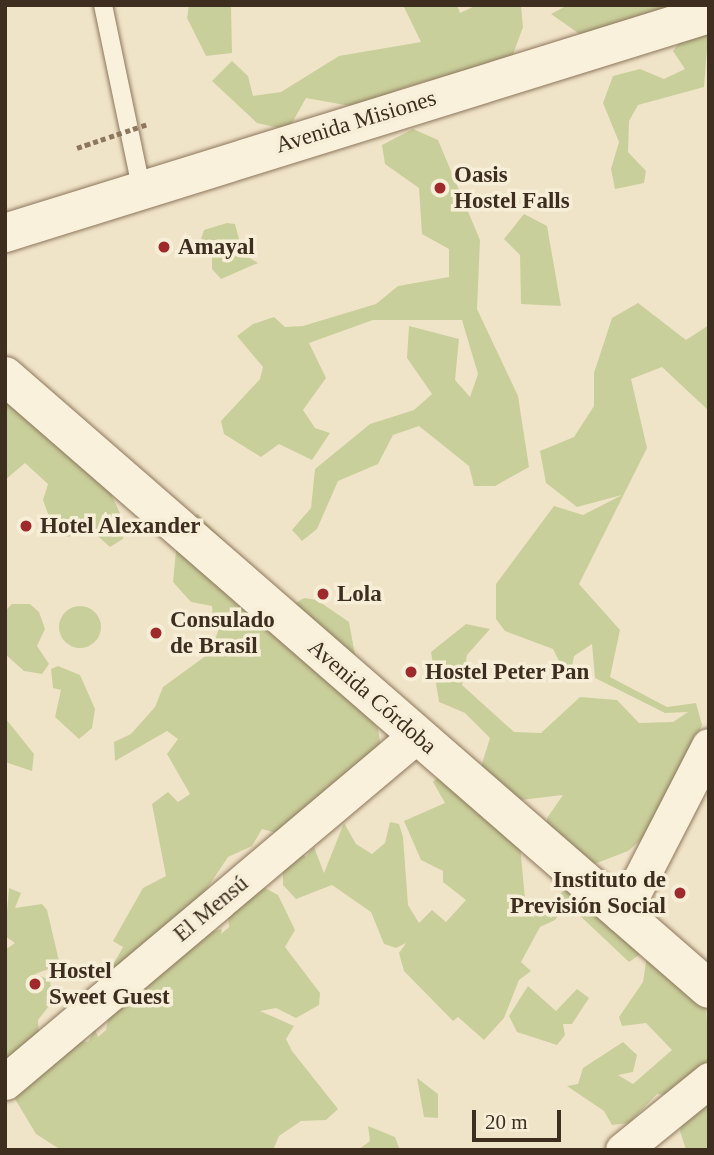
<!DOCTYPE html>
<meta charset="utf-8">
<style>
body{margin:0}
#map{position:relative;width:714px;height:1155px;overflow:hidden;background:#f0e4c8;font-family:Georgia,serif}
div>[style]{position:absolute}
.green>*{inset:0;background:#c9cf9b}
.round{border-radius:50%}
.roads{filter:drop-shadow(0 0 2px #8d765c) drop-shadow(0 0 2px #8d765c)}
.service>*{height:18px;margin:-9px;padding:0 9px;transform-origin:9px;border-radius:9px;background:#faf1dc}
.minor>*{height:35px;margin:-17.5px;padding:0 17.5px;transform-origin:17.5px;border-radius:17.5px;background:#faf1dc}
.secondary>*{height:38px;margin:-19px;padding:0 19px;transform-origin:19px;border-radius:19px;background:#faf1dc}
.path-bridge>*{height:4.5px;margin-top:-2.25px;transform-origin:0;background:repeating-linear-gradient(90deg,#8d765c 0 5px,transparent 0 8.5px)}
.dots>*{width:19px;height:19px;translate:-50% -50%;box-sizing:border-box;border:4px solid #f7eed8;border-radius:50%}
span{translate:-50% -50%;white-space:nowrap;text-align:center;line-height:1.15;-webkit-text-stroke:7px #f7eed8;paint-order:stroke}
.street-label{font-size:23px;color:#3d2e20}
.poi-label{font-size:23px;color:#3d2e20;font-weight:700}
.left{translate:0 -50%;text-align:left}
.right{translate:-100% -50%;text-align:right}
.frame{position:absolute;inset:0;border:7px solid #3d2e20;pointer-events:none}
.scale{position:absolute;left:472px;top:1110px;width:89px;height:32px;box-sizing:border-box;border:4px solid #3d2e20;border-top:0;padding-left:9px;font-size:21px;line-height:24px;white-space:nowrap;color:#3d2e20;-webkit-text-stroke:5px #f7eed8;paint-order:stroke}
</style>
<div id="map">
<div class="green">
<div style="clip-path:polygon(189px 5px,231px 5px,232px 53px,206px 56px,187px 18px)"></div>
<div style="clip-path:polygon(403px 5px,457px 5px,460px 13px,477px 5px,521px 5px,523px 27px,512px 57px,400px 89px,362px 108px,306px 98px,288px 130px,257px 123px,212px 81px,232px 61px,248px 76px,253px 96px,281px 92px,339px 56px,421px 42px)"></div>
<div style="clip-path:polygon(568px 5px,690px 5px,581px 35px,551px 14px)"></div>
<div style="clip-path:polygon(709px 24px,704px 87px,638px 105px,629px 121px,628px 152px,646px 171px,644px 183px,615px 189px,611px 169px,619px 142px,603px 103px,613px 76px,640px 69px,664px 79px,685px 69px,673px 51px,689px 30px)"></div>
<div style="clip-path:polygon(413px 129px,438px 140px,480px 240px,477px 309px,518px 396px,529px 467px,495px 486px,474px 486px,469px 466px,419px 426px,393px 435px,378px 464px,338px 481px,317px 529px,302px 541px,292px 530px,311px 508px,315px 469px,370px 424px,414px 410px,432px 394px,407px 358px,409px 326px,459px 339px,455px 380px,470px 397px,478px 374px,462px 320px,373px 320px,309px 343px,326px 378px,303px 410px,315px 428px,330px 433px,312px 460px,279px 444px,261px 457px,224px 434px,221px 421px,260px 379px,263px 367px,237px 336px,253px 324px,274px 317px,285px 327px,303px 326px,376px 304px,398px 286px,449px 277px,449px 249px,422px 234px,419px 188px,385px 164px,382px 145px)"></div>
<div style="clip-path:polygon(524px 214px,547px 226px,561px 306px,521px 304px,520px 255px,504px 239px)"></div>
<div style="clip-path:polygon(227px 223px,235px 224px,243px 254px,258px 263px,221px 279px,212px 269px,212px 246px,201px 239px,204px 230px)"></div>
<div style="clip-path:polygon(638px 303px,686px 340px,709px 325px,709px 411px,662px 367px,631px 379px,647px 448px,579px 584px,620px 630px,610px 677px,667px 707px,696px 703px,702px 725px,661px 823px,628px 851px,584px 868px,547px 849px,547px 818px,563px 795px,495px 803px,478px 776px,490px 738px,465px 713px,439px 702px,431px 652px,466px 624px,490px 629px,467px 655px,462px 685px,514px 732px,541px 733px,580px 697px,617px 700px,639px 723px,673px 722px,688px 712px,665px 713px,595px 678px,592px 644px,574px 656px,569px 681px,553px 649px,505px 631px,496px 619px,496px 584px,554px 506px,583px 515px,622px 495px,577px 507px,546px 483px,540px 451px,574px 437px,594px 406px,594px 373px,612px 318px)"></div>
<div style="clip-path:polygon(5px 380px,117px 478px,112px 496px,125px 524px,123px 539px,110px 547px,83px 523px,69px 537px,55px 533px,43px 500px,48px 484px,25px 463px,5px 480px)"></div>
<div style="clip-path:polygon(198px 514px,225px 542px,231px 560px,285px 610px,304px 598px,317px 600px,349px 622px,366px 715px,378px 728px,381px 748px,277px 833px,262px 829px,252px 846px,228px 857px,204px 893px,202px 934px,222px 929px,221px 934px,229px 927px,227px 904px,263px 887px,278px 895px,295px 930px,285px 947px,320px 993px,319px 1005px,296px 1018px,276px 1008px,260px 1011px,294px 1026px,286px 1039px,292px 1051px,338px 1109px,326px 1120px,301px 1121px,279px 1136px,273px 1150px,61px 1150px,36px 1134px,15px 1099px,19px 1087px,35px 1082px,37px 1070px,78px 1041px,88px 1042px,95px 1029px,98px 1037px,106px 1030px,112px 1002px,108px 974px,123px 947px,113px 941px,143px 888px,166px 876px,152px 804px,168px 792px,178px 802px,190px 794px,167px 754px,178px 739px,167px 731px,115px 761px,114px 742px,131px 734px,155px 707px,163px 687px,211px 652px,220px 625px,213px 621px,212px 606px,191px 602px,173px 582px,176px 551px,191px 516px)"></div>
<div style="clip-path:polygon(12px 604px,30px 604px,39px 612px,45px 629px,37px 646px,49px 664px,42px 674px,24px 671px,5px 654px,5px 611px)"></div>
<div class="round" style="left:59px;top:606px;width:42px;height:42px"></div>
<div style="clip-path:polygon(58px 666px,80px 675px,95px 709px,92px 728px,79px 739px,55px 717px,61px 690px,53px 688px,51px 669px)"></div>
<div style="clip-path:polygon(6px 719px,34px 754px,32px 771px,5px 762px)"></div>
<div style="clip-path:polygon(451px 765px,475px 777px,490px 799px,488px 810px,519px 834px,525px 899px,544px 907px,580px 878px,582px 887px,605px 900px,619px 925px,648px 949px,629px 962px,577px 913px,576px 891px,555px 920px,540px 927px,521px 962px,531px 971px,519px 980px,504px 1018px,484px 1040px,458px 1017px,453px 1021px,404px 971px,399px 953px,406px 943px,396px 948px,384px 944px,371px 912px,332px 885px,296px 899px,283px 885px,283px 858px,297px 849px,306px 857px,314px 847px,324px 873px,344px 823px,356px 844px,372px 854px,385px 843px,390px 822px,399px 824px,403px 837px,408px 905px,419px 923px,432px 910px,446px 922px,466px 900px,443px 882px,443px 871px,421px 860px,404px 821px,445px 803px,433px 782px)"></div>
<div style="clip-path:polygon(9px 888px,21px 893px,15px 908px,42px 904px,47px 910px,60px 965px,35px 974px,50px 980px,52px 1002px,38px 1020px,39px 1039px,5px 1076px,5px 950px,15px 943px,5px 936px)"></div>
<div style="clip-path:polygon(647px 955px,706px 1004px,709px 1058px,694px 1084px,676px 1096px,657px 1094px,629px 1123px,612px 1125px,604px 1111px,567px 1086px,578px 1084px,583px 1068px,623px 1042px,637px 1055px,633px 1072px,618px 1075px,633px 1084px,672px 1050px,646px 1023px,622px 1026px,619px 1017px,643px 982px)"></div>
<div style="clip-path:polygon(528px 986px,556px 1011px,577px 989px,589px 998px,572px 1024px,563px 1024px,565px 1035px,557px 1045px,517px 1032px,509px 1016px)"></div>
<div style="clip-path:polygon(417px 1078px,438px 1094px,438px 1118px,424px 1117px)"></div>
<div style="clip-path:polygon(709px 1100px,709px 1150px,686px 1150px,680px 1131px,686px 1108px)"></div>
<div style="clip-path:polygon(368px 1126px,395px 1137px,400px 1150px,358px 1150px,370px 1141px)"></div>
</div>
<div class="roads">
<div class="service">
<div style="left:103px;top:5px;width:186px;rotate:78.2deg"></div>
</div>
<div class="minor">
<div style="left:622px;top:915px;width:190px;rotate:-62.8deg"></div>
<div style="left:5px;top:1082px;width:539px;rotate:-40.11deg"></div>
<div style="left:623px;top:1150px;width:111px;rotate:-39.1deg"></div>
</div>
<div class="secondary">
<div style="left:5px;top:233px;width:737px;rotate:-17.28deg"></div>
<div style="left:5px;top:376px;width:933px;rotate:41.05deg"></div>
</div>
</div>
<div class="path-bridge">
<div style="left:77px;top:148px;width:75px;rotate:-18.7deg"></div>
</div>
<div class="dots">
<div style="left:440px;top:188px;background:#9e2a2b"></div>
<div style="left:164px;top:247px;background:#9e2a2b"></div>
<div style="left:26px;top:526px;background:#9e2a2b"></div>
<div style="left:323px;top:594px;background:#9e2a2b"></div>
<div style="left:156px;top:633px;background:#9e2a2b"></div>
<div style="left:411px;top:672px;background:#9e2a2b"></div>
<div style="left:680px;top:893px;background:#9e2a2b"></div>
<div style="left:35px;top:984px;background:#9e2a2b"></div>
</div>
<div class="street-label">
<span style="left:356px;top:122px;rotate:-17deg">Avenida Misiones</span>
<span style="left:372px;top:697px;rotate:41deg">Avenida Córdoba</span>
<span style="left:211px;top:909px;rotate:-40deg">El Mensú</span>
</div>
<div class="poi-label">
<span class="left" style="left:454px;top:188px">Oasis<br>Hostel Falls</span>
<span class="left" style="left:178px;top:247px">Amayal</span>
<span class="left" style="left:40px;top:526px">Hotel Alexander</span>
<span class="left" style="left:337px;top:594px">Lola</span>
<span class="left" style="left:170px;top:633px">Consulado<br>de Brasil</span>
<span class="left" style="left:425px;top:672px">Hostel Peter Pan</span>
<span class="right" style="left:666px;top:893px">Instituto de<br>Previsión Social</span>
<span class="left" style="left:49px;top:984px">Hostel<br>Sweet Guest</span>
</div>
<div class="frame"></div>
<div class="scale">20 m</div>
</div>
